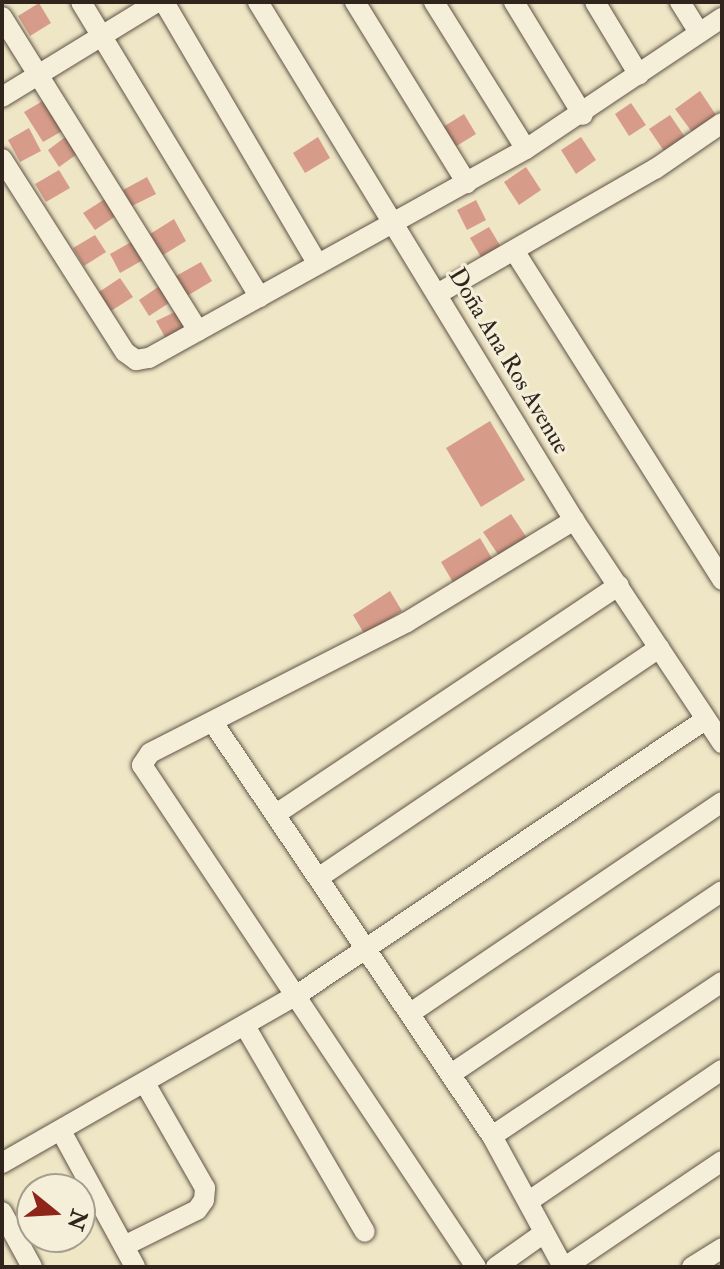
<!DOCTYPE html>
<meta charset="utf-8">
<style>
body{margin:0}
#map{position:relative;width:724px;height:1269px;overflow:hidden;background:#efe6c6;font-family:"IM FELL Double Pica",serif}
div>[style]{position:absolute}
.building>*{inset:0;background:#d79c89}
.roads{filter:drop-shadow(0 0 2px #605447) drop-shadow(0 0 2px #605447)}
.minor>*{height:20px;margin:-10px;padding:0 10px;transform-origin:10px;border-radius:10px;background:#f5efda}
span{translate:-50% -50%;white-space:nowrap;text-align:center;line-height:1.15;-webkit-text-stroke:6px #f5efda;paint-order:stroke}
.street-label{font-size:24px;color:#30241d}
.frame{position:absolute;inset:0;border:4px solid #30241d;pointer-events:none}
.north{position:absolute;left:16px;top:1173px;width:80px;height:80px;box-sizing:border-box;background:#f5efda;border:2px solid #a69e8e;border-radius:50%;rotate:108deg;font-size:22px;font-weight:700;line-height:32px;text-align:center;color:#30241d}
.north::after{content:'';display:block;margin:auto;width:28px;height:36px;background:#8f2418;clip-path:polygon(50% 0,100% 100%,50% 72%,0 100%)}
</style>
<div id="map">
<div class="building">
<div style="clip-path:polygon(39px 3px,51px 23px,30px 36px,18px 16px)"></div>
<div style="clip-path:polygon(700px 91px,716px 115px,692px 132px,675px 109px)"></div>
<div style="clip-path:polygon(46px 99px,64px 130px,43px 142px,24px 112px)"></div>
<div style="clip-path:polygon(631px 103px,646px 125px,629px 136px,615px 114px)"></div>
<div style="clip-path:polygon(464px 114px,476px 134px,455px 147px,443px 127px)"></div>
<div style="clip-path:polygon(670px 115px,685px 137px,664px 151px,649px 129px)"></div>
<div style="clip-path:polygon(29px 128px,41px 151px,20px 162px,8px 140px)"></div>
<div style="clip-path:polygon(68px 135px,80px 152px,59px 167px,48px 150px)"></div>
<div style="clip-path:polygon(318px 137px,330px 158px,305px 173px,293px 153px)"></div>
<div style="clip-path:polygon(581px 137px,596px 160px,576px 174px,561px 150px)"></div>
<div style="clip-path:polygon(526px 167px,541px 190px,519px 205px,504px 182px)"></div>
<div style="clip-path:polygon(59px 170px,70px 188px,46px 202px,35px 184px)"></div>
<div style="clip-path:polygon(147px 177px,156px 194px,132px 206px,123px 190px)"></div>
<div style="clip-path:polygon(108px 197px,119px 214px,95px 230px,83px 213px)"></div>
<div style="clip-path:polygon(476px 200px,486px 220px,467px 230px,457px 210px)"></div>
<div style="clip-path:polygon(174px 219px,186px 241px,163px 255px,150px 234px)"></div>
<div style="clip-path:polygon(489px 227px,504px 252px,485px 264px,470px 238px)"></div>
<div style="clip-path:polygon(95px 235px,106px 252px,84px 266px,73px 248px)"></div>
<div style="clip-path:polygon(133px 241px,143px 260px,120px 273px,110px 254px)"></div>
<div style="clip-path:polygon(201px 262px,212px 281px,187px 296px,176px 276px)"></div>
<div style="clip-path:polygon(120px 278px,133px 297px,111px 311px,99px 292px)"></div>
<div style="clip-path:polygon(161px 285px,172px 301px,149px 316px,139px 300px)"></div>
<div style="clip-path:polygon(179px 310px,188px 328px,166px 339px,156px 321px)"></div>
<div style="clip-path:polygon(490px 421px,525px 480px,481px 507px,446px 448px)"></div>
<div style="clip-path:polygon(511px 514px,527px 538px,499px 556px,483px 532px)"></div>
<div style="clip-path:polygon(480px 538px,493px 560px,454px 584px,441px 562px)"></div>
<div style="clip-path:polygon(390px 591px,402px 611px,365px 635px,353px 615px)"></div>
</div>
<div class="roads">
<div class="minor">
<div style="left:81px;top:2px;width:345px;rotate:58.8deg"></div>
<div style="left:164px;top:2px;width:304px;rotate:59.6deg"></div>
<div style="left:258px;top:2px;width:607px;rotate:58.62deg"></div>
<div style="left:574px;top:520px;width:268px;rotate:56.4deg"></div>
<div style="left:355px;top:2px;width:213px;rotate:58.3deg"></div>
<div style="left:434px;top:2px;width:173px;rotate:58deg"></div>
<div style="left:514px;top:2px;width:132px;rotate:58.6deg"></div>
<div style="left:595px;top:2px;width:85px;rotate:58.9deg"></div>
<div style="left:680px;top:2px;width:36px;rotate:58deg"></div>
<div style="left:2px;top:17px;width:370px;rotate:58deg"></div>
<div style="left:2px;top:97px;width:182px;rotate:-31.5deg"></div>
<div style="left:2px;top:159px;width:229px;rotate:57.5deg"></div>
<div style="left:125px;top:352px;width:14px;rotate:36deg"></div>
<div style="left:136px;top:360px;width:13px;rotate:-9deg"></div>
<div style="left:149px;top:358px;width:431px;rotate:-29deg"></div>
<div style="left:526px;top:149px;width:236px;rotate:-33.8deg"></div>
<div style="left:515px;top:252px;width:388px;rotate:57.7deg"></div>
<div style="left:439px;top:293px;width:249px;rotate:-29.9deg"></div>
<div style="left:655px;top:169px;width:81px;rotate:-34.5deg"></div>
<div style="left:214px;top:724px;width:497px;rotate:56deg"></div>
<div style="left:492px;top:1136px;width:149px;rotate:61.5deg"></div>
<div style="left:276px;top:814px;width:412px;rotate:-33.7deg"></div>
<div style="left:321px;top:876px;width:408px;rotate:-34deg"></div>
<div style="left:412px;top:1012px;width:374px;rotate:-34.1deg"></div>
<div style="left:245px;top:1026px;width:238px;rotate:59.8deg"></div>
<div style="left:451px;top:1074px;width:327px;rotate:-34deg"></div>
<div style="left:61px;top:1131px;width:155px;rotate:61.4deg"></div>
<div style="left:492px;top:1136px;width:277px;rotate:-33.8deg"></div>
<div style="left:2px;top:1163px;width:339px;rotate:-29.7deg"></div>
<div style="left:297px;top:995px;width:493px;rotate:-34deg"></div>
<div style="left:529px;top:1201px;width:233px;rotate:-34.2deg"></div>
<div style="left:2px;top:1212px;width:63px;rotate:61.4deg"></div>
<div style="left:124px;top:1246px;width:81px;rotate:-26.3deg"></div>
<div style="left:197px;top:1210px;width:12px;rotate:-55deg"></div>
<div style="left:204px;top:1200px;width:12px;rotate:-85deg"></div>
<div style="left:205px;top:1188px;width:119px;rotate:-119.8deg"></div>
<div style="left:476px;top:1267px;width:603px;rotate:-123.64deg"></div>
<div style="left:142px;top:765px;width:14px;rotate:-56deg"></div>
<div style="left:150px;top:753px;width:288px;rotate:-27deg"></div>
<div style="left:407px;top:622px;width:196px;rotate:-31.4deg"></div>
<div style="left:496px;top:1267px;width:59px;rotate:-35.3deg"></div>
<div style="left:565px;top:1267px;width:189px;rotate:-34deg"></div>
<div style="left:692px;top:1267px;width:36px;rotate:-32deg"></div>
</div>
</div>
<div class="street-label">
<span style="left:509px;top:361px;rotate:59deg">Doña Ana Ros Avenue</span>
</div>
<div class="frame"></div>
<div class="north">N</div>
</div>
